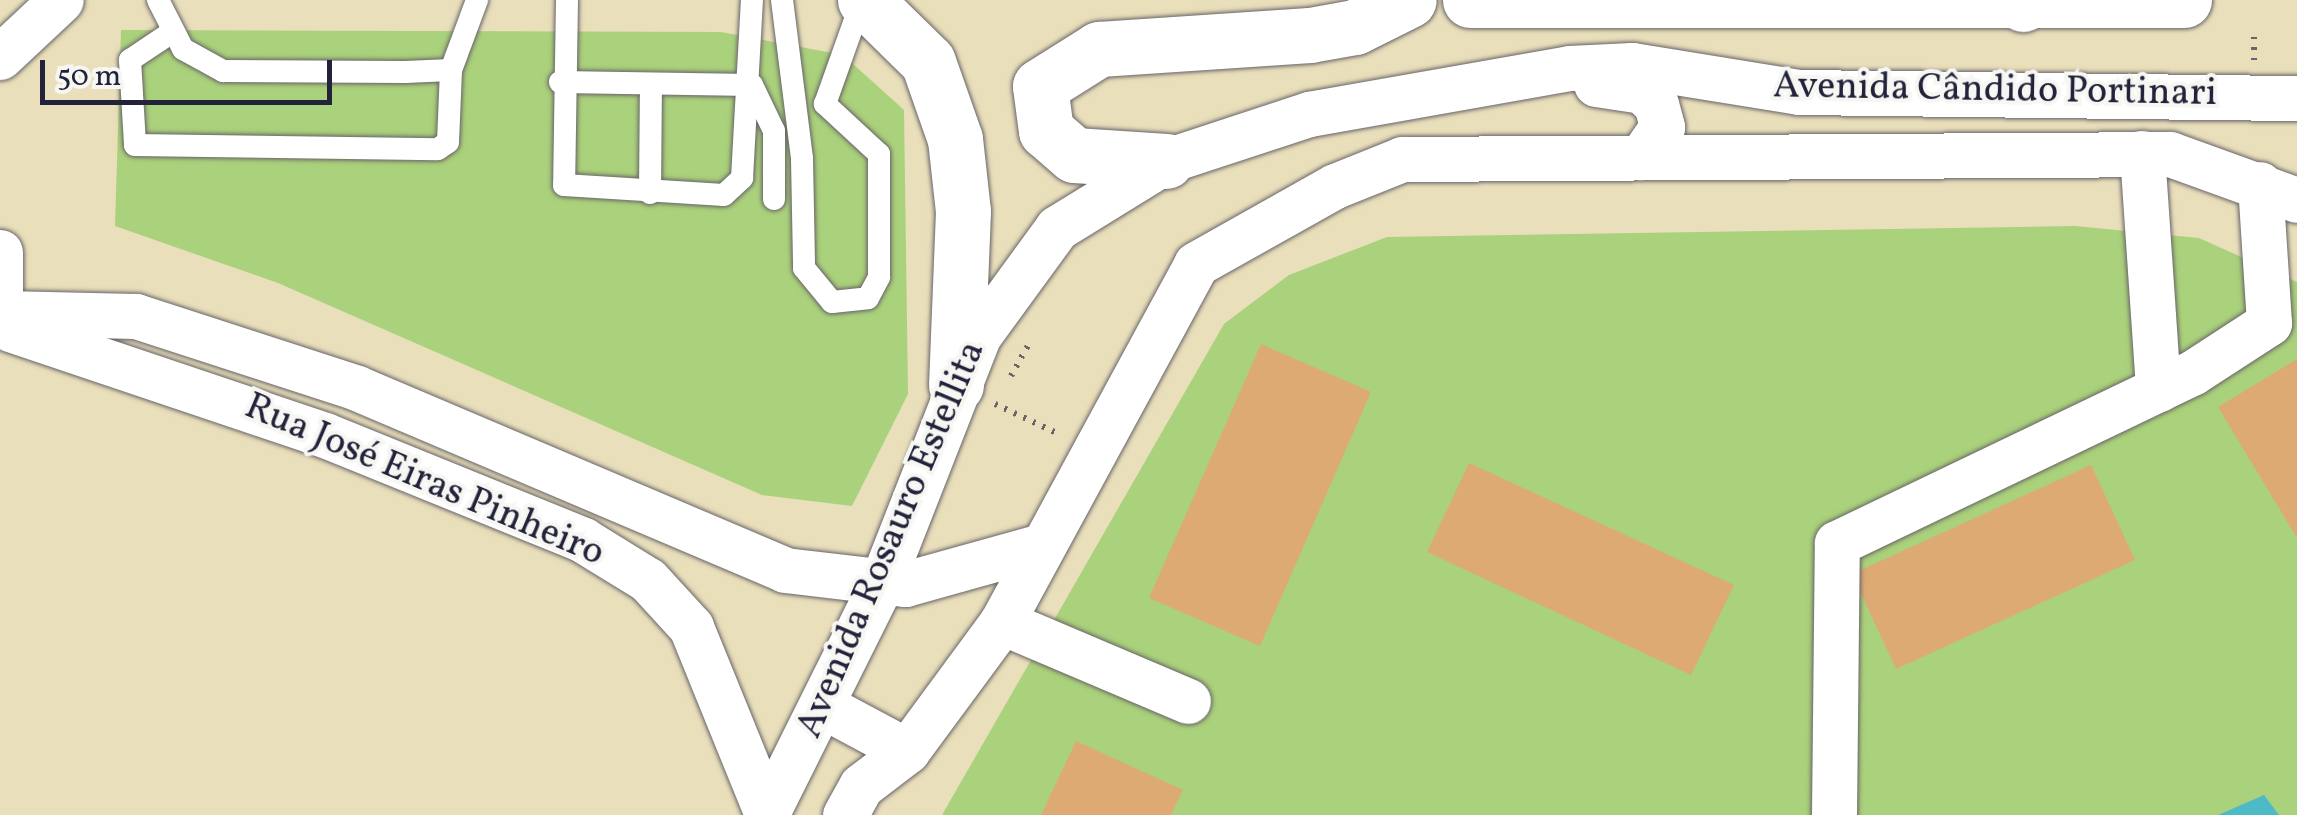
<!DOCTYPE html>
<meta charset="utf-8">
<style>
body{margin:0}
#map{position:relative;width:2297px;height:815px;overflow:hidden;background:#e9dfbb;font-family:Vollkorn,serif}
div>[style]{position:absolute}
.green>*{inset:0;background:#aad17b}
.water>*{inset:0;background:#4dbbc6}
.building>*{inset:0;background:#deaa74}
.path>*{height:6px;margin-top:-3px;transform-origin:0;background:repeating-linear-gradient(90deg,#686468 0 2.5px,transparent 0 10.5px)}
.roads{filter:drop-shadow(0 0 2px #686468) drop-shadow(0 0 2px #686468)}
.lane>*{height:22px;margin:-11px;padding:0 11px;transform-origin:11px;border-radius:11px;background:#fff}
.street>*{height:45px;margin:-22.5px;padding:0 22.5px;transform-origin:22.5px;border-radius:22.5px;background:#fff}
.secondary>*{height:55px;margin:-27.5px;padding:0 27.5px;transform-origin:27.5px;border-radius:27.5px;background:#fff}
.highway>*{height:55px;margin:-27.5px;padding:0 27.5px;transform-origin:27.5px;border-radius:27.5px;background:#fff}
span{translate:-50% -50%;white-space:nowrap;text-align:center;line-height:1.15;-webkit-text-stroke:8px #f6f6f2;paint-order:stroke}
.street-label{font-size:38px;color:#22223b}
.scale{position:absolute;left:40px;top:60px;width:292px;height:45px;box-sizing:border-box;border:5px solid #22223b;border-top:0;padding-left:12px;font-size:30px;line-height:35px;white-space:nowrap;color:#22223b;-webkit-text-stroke:8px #f6f6f2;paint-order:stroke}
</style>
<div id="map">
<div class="green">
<div style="clip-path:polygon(121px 30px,721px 32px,843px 55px,904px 110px,908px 394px,852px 506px,762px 495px,278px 283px,115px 226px)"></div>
<div style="clip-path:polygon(2075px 226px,2199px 238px,2297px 282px,2297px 815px,942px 815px,1224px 324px,1289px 275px,1387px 237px)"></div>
</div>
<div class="water">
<div style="clip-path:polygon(2264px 795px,2279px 815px,2218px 815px)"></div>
</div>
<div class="building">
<div style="clip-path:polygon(1261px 344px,1371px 392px,1260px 646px,1149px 598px)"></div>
<div style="clip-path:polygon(2297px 359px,2297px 538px,2218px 407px)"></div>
<div style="clip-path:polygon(1469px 463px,1734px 585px,1691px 675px,1427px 552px)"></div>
<div style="clip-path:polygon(2091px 465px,2135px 560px,1896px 669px,1852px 574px)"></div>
<div style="clip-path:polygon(1076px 741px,1183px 790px,1171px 815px,1041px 815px)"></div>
</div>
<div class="path">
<div style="left:2254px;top:60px;width:25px;rotate:-90deg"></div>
<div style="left:1011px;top:376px;width:38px;rotate:-61deg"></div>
<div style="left:995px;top:404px;width:73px;rotate:25.2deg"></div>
</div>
<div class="roads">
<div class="lane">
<div style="left:158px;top:0;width:55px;rotate:63deg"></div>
<div style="left:183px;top:49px;width:46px;rotate:28.8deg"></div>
<div style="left:223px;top:71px;width:182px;rotate:0.3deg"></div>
<div style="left:405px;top:72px;width:46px;rotate:-2.5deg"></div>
<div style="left:451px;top:70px;width:75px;rotate:-69.6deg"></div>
<div style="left:567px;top:0;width:185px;rotate:90.9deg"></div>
<div style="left:564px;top:185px;width:160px;rotate:3.6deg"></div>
<div style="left:724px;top:195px;width:25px;rotate:-43deg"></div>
<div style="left:742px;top:178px;width:178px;rotate:-86.8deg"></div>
<div style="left:782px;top:0;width:160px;rotate:82.8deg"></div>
<div style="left:802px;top:159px;width:109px;rotate:88.9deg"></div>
<div style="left:804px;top:268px;width:44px;rotate:50.5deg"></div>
<div style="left:832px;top:302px;width:36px;rotate:-6deg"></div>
<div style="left:868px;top:298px;width:24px;rotate:-62deg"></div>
<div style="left:879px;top:277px;width:123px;rotate:-90deg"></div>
<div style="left:879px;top:154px;width:74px;rotate:-137.2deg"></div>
<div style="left:825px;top:104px;width:110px;rotate:-70.4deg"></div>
<div style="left:169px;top:34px;width:47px;rotate:146.3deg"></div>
<div style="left:130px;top:60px;width:85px;rotate:86.6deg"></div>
<div style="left:135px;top:145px;width:303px;rotate:0.8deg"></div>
<div style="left:438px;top:149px;width:12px;rotate:-35deg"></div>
<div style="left:448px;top:142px;width:72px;rotate:-87.6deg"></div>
<div style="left:560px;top:82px;width:192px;rotate:0.9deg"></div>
<div style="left:752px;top:85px;width:51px;rotate:64.4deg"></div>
<div style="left:774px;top:131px;width:68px;rotate:90deg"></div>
<div style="left:650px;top:193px;width:109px;rotate:-89.5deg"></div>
</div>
<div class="street">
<div style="left:0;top:57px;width:83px;rotate:-43.1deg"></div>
<div style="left:1596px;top:84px;width:47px;rotate:8.7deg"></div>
<div style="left:1642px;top:91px;width:19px;rotate:43deg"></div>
<div style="left:1656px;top:104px;width:24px;rotate:75deg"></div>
<div style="left:1662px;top:127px;width:37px;rotate:125deg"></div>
<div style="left:2142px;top:153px;width:237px;rotate:86.1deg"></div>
<div style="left:0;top:252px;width:74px;rotate:90deg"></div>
<div style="left:3px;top:313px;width:133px;rotate:1.3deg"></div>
<div style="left:136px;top:316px;width:232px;rotate:18deg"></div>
<div style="left:357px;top:388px;width:465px;rotate:23deg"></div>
<div style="left:785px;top:570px;width:121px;rotate:6.7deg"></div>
<div style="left:905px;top:584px;width:141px;rotate:-15.6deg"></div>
<div style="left:10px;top:329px;width:332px;rotate:18.6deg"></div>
<div style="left:325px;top:435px;width:279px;rotate:22.1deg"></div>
<div style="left:583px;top:540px;width:76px;rotate:31.6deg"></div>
<div style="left:648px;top:580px;width:64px;rotate:47.5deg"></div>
<div style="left:691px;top:627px;width:202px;rotate:67.9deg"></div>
<div style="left:1002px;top:622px;width:202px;rotate:23deg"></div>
<div style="left:825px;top:707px;width:93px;rotate:28.2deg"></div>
<div style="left:766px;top:815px;width:260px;rotate:-63.5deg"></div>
<div style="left:882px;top:582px;width:265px;rotate:-68.6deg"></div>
<div style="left:979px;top:335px;width:132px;rotate:-53.9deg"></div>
<div style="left:1057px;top:228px;width:128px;rotate:-31.6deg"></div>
<div style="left:1166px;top:161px;width:151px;rotate:-18.2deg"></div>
<div style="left:1309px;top:114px;width:264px;rotate:-10deg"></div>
<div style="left:1569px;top:68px;width:63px;rotate:-2.7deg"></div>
<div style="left:1632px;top:65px;width:169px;rotate:9.2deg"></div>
<div style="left:1799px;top:92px;width:498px;rotate:0.7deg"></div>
<div style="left:845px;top:815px;width:33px;rotate:-61deg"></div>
<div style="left:861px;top:786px;width:58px;rotate:-37.3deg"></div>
<div style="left:907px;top:751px;width:160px;rotate:-53.6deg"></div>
<div style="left:1002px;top:622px;width:407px;rotate:-61.5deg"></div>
<div style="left:1196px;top:264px;width:159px;rotate:-29.3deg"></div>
<div style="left:1335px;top:186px;width:72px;rotate:-21.9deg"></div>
<div style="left:1402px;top:159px;width:768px;rotate:-0.37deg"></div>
<div style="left:2170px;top:154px;width:135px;rotate:19.9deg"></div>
<div style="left:1834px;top:815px;width:272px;rotate:-89.4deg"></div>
<div style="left:1837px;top:543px;width:394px;rotate:-25.6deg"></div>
<div style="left:2192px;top:373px;width:92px;rotate:-33deg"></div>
<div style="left:2269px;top:323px;width:139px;rotate:-93.7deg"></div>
</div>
<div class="secondary">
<div style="left:865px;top:0;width:88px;rotate:44.5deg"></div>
<div style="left:928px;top:62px;width:82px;rotate:70.7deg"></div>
<div style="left:955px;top:139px;width:72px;rotate:83.7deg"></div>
<div style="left:963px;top:211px;width:174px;rotate:92.3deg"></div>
<div style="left:1470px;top:0;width:714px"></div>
<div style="left:1166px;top:161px;width:92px;rotate:-176.3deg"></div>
<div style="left:1074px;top:155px;width:37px;rotate:-139deg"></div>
<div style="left:1046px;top:131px;width:45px;rotate:-97.6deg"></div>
<div style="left:1040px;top:86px;width:70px;rotate:-32.1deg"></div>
<div style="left:1099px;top:49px;width:211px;rotate:-3.8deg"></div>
<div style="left:1310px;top:35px;width:46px;rotate:-10.1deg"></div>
<div style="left:1355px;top:27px;width:60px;rotate:-26.6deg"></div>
</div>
<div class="highway">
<div style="left:2023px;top:4px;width:10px;rotate:-24deg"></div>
</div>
</div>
<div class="street-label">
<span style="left:1995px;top:91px;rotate:1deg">Avenida Cândido Portinari</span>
<span style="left:424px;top:481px;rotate:23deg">Rua José Eiras Pinheiro</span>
<span style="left:892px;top:540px;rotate:-67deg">Avenida Rosauro Estellita</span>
</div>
<div class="scale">50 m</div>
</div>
